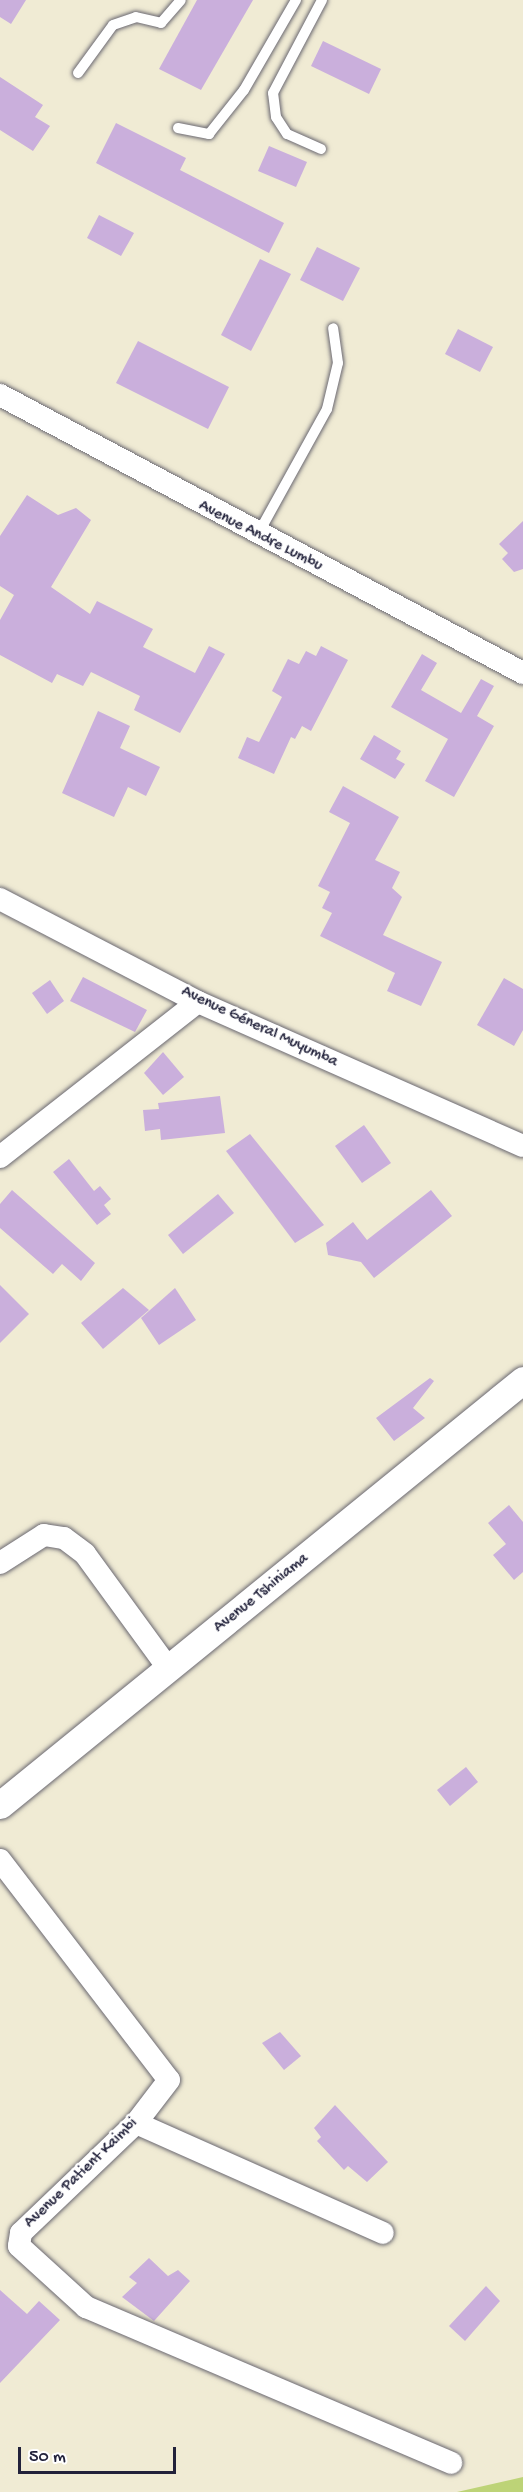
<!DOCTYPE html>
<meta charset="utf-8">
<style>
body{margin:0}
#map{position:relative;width:523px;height:2492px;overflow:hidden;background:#f0ebd4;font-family:"Gochi Hand",sans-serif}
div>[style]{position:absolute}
.green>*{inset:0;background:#bdd377}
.building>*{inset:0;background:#caafdc}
.roads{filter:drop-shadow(0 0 2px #6a6871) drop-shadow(0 0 2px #6a6871)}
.service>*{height:10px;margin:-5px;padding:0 5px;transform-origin:5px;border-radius:5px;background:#fff}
.minor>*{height:22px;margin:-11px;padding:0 11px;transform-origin:11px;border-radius:11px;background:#fff}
.tertiary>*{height:27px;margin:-13.5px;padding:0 13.5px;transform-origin:13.5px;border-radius:13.5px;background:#fff}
span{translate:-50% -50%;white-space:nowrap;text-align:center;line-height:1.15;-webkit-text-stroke:5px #fff;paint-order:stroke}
.street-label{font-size:16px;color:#22223b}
.scale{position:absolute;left:18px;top:2447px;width:158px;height:27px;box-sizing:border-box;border:3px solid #22223b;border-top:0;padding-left:8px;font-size:18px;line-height:21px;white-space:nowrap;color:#22223b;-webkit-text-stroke:4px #fff;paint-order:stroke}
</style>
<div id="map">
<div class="green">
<div style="clip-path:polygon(523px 2477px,523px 2492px,457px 2492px)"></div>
</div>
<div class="building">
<div style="clip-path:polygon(0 0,26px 0,11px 24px,0 17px)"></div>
<div style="clip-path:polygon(197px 0,253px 0,201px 90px,159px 69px)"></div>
<div style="clip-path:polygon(323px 41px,381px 69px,369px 94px,311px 66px)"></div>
<div style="clip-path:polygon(0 77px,43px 105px,35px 117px,50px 126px,33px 151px,0 130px)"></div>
<div style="clip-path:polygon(116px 123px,186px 158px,180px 170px,284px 223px,269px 253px,96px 163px)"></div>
<div style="clip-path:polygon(269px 146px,307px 162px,296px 187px,258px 171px)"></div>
<div style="clip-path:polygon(99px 215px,134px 233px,121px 256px,87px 238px)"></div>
<div style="clip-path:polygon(317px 247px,360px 268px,343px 301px,300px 280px)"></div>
<div style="clip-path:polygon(260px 259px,291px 274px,251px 351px,221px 335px)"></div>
<div style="clip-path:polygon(458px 329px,493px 347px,480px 372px,445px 354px)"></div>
<div style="clip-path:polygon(138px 341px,229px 387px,208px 429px,116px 383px)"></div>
<div style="clip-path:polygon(27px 495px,58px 515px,76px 508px,91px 520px,51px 587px,90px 614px,97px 601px,153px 629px,143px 647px,195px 673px,209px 646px,225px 654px,180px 733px,134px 710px,140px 696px,91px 672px,83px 686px,57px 674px,52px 683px,0 655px,0 620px,14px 595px,0 586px,0 536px)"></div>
<div style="clip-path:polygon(523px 521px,523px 569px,514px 572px,502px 559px,508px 553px,499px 544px)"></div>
<div style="clip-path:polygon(321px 646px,348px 660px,311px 731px,302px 726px,295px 739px,291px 737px,274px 774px,238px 758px,247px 737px,259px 742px,282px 697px,272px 691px,288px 659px,299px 664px,306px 651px,316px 656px)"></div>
<div style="clip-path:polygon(422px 654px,437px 663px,421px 690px,461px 713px,481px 679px,494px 686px,477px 716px,494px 726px,454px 797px,425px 781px,448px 739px,391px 707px)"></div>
<div style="clip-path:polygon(98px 711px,130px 726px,120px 748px,160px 767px,146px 796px,128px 787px,114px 817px,62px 793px)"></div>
<div style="clip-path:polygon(374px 735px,401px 751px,396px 759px,405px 764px,395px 779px,360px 759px)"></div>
<div style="clip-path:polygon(343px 786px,399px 817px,375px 860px,400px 872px,392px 888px,402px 897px,383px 935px,442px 962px,421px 1006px,387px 991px,395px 973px,320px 936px,332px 913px,322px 908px,330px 892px,318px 886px,350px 823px,329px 812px)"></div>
<div style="clip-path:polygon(83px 977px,147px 1010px,135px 1032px,70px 1001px)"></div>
<div style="clip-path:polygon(504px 978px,523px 989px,523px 1030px,514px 1046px,477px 1025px)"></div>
<div style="clip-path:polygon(50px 980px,64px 1001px,47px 1014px,32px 993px)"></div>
<div style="clip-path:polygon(163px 1052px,184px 1077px,163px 1095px,144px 1073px)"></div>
<div style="clip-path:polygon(220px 1096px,225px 1133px,161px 1140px,160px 1129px,145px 1131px,143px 1110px,159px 1109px,158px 1103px)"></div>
<div style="clip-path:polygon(364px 1125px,391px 1163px,362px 1183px,335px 1146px)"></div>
<div style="clip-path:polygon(250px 1134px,324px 1225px,295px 1243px,226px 1151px)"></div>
<div style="clip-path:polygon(69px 1159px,94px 1191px,100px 1186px,111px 1199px,104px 1205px,111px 1214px,97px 1225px,53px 1172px)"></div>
<div style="clip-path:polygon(12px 1190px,95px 1263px,81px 1281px,62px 1264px,53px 1274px,0 1228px,0 1204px)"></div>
<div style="clip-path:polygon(431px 1190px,452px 1216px,374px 1278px,361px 1262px,328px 1255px,326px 1243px,353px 1222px,367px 1240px)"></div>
<div style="clip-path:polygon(218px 1194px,234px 1213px,183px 1254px,168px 1235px)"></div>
<div style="clip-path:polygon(0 1285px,29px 1314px,0 1343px)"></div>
<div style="clip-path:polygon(123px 1288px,149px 1310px,103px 1349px,81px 1323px)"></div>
<div style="clip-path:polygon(175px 1288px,196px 1320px,159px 1345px,141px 1318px)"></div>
<div style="clip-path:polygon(430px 1378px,434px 1381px,413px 1408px,425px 1418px,394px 1441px,376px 1418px)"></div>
<div style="clip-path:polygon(509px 1505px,523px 1522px,523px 1572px,514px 1580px,493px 1555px,506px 1544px,488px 1523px)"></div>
<div style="clip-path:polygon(466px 1767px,478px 1782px,450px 1806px,437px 1790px)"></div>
<div style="clip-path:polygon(280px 2032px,301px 2056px,284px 2070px,262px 2043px)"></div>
<div style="clip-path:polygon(335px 2105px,388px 2162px,367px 2182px,348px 2166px,344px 2170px,317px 2141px,321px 2137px,314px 2128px)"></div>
<div style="clip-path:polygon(149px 2258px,168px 2276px,178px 2270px,190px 2281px,154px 2321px,122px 2297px,137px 2283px,129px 2277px)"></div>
<div style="clip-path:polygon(486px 2286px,500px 2301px,465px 2341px,449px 2326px)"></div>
<div style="clip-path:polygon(0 2290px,27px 2314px,39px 2301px,60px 2320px,0 2383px)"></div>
</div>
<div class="roads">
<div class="service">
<div style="left:78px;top:73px;width:59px;rotate:-53.9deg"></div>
<div style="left:113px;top:25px;width:24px;rotate:-19deg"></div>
<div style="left:136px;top:17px;width:26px;rotate:13deg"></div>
<div style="left:161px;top:23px;width:30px;rotate:-49deg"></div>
<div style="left:178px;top:128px;width:32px;rotate:11deg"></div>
<div style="left:209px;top:134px;width:56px;rotate:-51.5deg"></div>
<div style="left:244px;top:90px;width:104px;rotate:-60deg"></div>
<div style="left:321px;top:149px;width:37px;rotate:-156deg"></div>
<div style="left:287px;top:134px;width:20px;rotate:-123deg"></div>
<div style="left:276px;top:117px;width:24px;rotate:-97deg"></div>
<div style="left:273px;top:93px;width:105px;rotate:-62.2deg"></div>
<div style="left:258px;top:534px;width:143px;rotate:-61.1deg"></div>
<div style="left:327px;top:409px;width:47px;rotate:-76.6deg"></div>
<div style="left:338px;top:363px;width:35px;rotate:-98deg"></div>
</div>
<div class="minor">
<div style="left:0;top:395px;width:592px;rotate:27.99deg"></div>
<div style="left:0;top:899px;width:223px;rotate:27.5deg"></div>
<div style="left:198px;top:1002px;width:355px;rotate:23.9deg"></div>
<div style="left:0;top:1157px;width:251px;rotate:-38.1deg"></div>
<div style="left:0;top:1563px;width:52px;rotate:-32.5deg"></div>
<div style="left:44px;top:1535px;width:20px;rotate:9deg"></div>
<div style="left:64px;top:1538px;width:26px;rotate:37deg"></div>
<div style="left:85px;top:1554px;width:142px;rotate:53.9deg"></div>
<div style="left:0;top:1860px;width:277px;rotate:52.5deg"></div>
<div style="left:169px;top:2080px;width:54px;rotate:127.5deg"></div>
<div style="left:136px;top:2123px;width:159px;rotate:136.3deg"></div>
<div style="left:21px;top:2233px;width:13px;rotate:99deg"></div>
<div style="left:19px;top:2246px;width:91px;rotate:42.3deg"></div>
<div style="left:86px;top:2307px;width:397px;rotate:23.1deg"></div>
<div style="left:136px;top:2123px;width:270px;rotate:24deg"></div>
</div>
<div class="tertiary">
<div style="left:0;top:1805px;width:674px;rotate:-39.1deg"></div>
</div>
</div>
<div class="street-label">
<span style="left:260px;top:537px;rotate:27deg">Avenue Andre Lumbu</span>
<span style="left:259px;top:1028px;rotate:25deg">Avenue Géneral Muyumba</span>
<span style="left:262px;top:1594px;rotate:-39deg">Avenue Tshiniama</span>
<span style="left:82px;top:2174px;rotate:-44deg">Avenue Patient Kaimbi</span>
</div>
<div class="scale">50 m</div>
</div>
